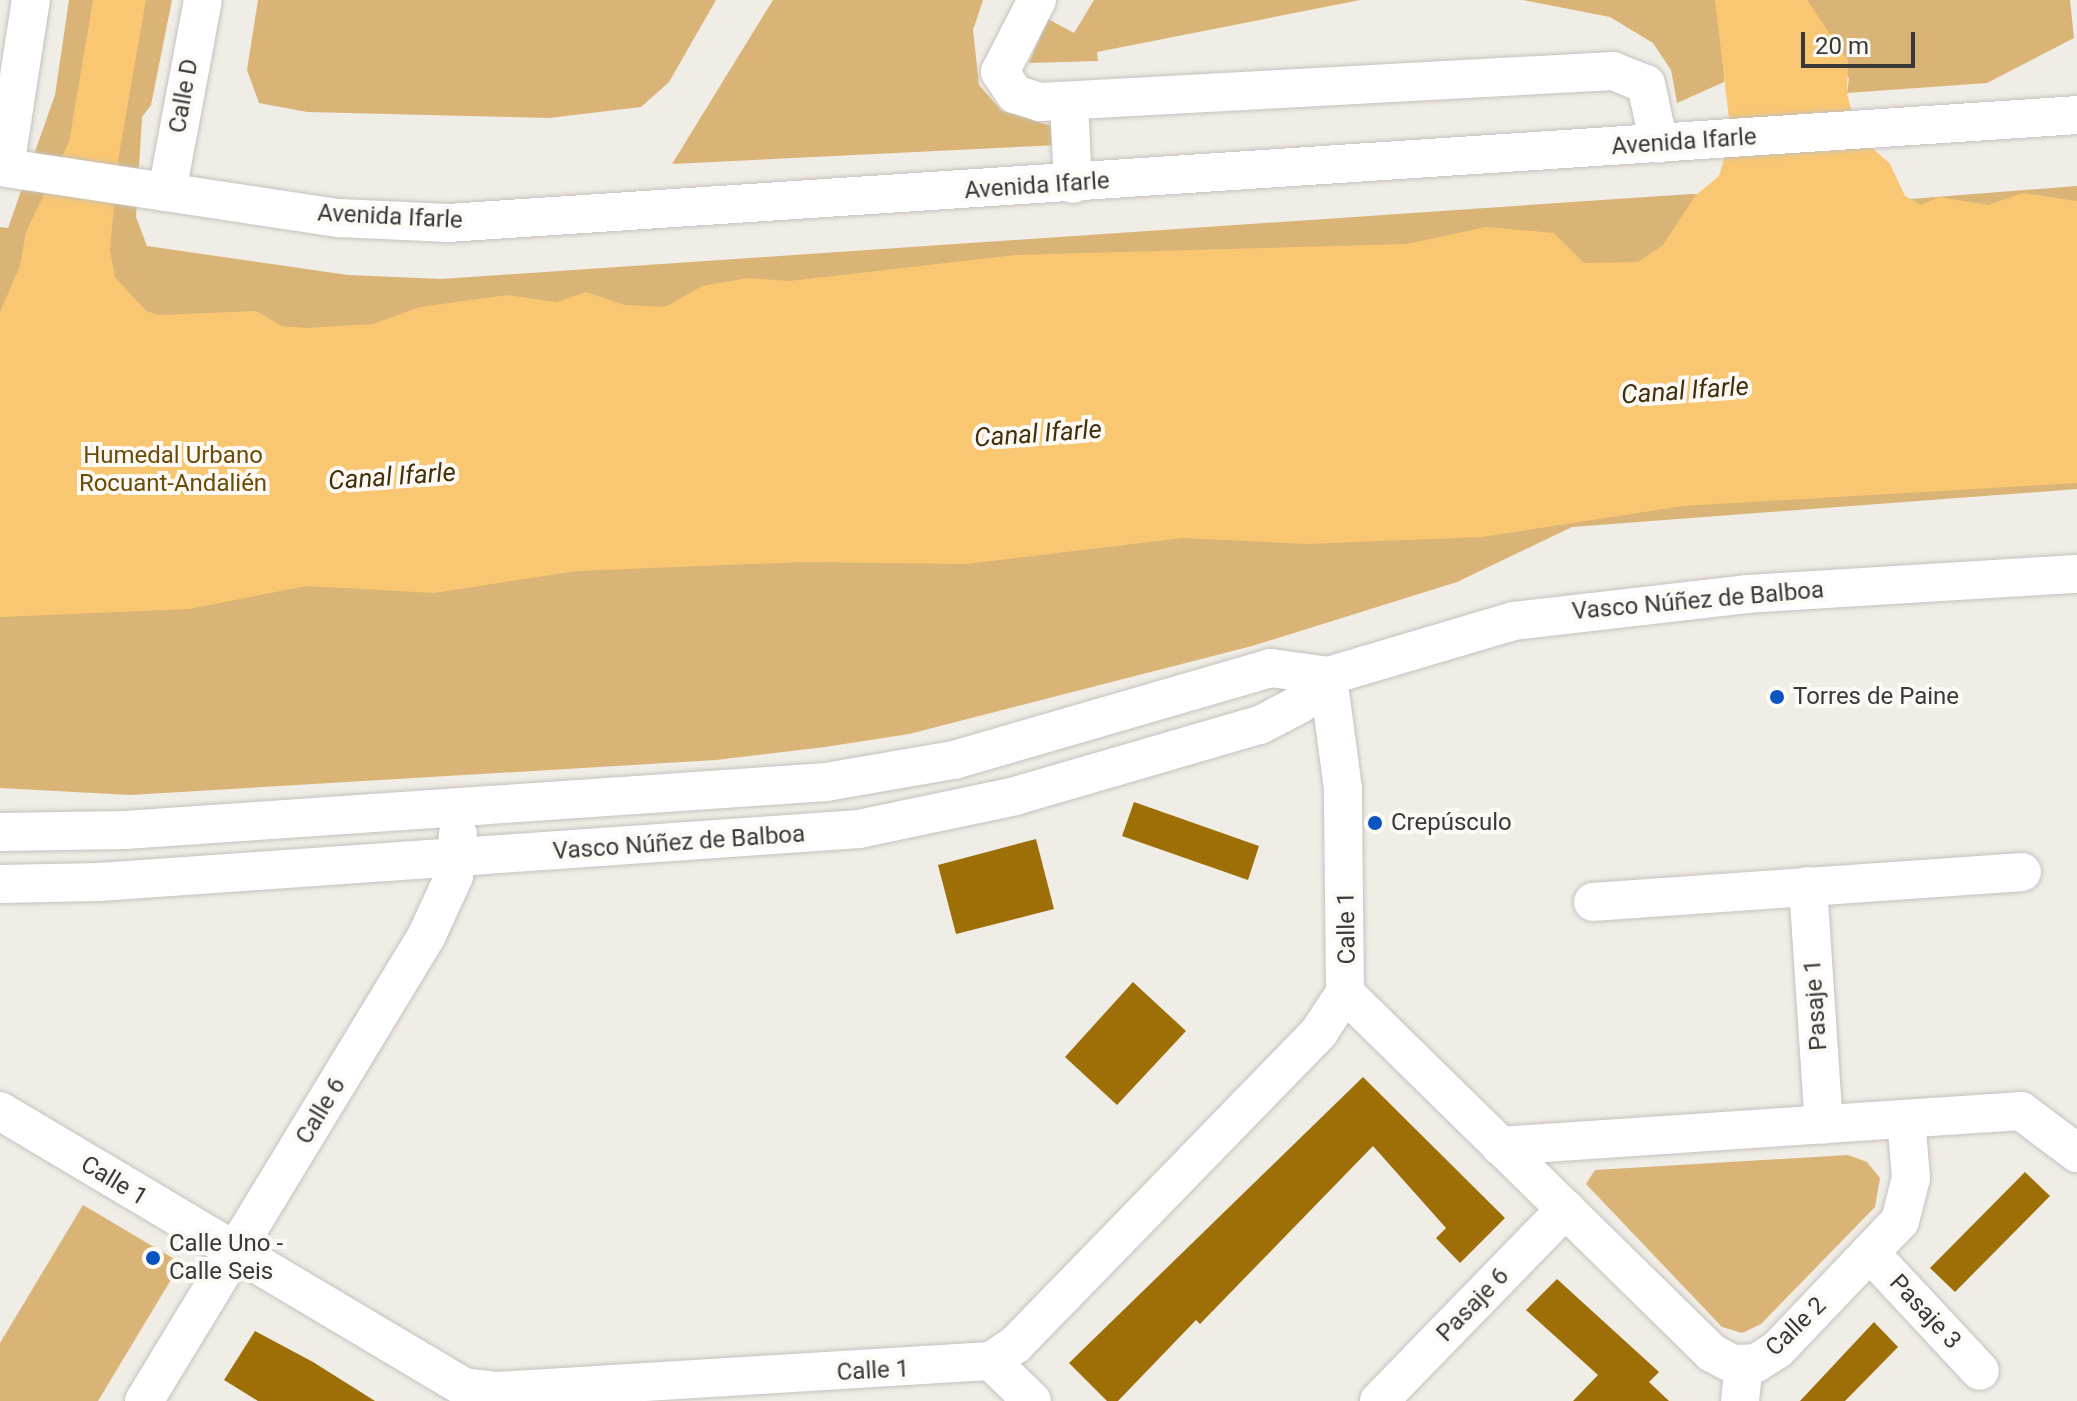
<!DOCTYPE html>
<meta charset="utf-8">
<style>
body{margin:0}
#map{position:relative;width:2077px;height:1401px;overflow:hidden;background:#f0ece6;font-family:Roboto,sans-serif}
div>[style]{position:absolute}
.green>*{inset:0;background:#d9b476}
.water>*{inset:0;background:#f9c772}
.building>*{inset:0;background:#9d6f06}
.roads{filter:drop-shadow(0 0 2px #c5c1bc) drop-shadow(0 0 2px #c5c1bc)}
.minor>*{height:38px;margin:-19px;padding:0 19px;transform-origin:19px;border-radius:19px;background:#fff}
.dots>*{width:22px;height:22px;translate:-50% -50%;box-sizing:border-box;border:4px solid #fdf9f4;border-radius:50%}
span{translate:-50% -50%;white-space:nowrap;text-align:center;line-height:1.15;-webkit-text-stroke:8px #fdf9f4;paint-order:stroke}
.street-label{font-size:24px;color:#3b3937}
.park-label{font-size:24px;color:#6c4b06}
.poi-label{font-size:24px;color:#3b3937}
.left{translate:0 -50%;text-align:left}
.water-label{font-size:26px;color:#432f09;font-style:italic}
.scale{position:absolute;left:1801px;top:32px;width:114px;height:36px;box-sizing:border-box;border:4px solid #3b3937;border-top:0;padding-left:10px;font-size:24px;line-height:28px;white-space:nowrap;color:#3b3937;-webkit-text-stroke:6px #fdf9f4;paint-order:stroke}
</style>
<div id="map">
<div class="green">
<div style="clip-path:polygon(69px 0,172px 0,151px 105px,142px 117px,136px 217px,147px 246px,348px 275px,441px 279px,1691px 194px,1898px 200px,2077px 186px,2077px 489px,1572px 527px,1457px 582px,1252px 646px,909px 734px,825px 747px,716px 760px,130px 795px,0 788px,0 227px,8px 228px,55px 95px)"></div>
<div style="clip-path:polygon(258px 0,716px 0,669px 82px,641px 107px,549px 118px,307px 112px,259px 103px,247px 70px)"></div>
<div style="clip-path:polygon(773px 0,983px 0,973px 30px,979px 85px,1002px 111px,1055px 127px,1059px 145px,672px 164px)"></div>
<div style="clip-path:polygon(1094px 0,1360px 0,1097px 52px,1098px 61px,1029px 63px,1048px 19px,1074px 33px)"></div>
<div style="clip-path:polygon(1523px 0,1715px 0,1724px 35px,1724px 82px,1677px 103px,1671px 70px,1653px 43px,1610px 17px)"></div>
<div style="clip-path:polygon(1807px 0,2070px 0,2074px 38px,1987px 83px,1847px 93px,1849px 79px)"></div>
<div style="clip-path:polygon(1848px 1155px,1867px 1162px,1880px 1178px,1875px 1207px,1761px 1324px,1742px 1333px,1722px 1327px,1586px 1184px,1595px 1170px)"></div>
<div style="clip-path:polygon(83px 1205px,181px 1263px,98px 1401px,0 1401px,0 1343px)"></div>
</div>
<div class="water">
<div style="clip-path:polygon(93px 0,146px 0,118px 160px,110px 250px,115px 277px,146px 311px,159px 315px,256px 311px,282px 326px,305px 328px,373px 324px,420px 307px,507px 295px,557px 302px,586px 292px,625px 305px,665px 307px,702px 286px,748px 278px,789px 281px,1016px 255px,1407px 244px,1486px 227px,1554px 233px,1584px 263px,1638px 262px,1663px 245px,1695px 196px,1719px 176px,1724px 159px,1730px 127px,1715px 0,1807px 0,1848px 61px,1847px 93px,1857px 134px,1890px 164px,1905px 196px,1921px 205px,1939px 197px,1988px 205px,2023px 193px,2077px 201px,2077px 483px,1683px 506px,1482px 537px,1306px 544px,1183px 538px,967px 564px,804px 562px,577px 571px,434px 593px,307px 586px,189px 609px,0 617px,0 312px,20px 266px,26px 232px,69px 142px)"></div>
</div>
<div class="building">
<div style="clip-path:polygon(1134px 802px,1259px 846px,1248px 880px,1122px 836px)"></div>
<div style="clip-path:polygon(1036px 839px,1054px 909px,956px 934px,938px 865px)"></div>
<div style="clip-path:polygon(1133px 982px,1186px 1031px,1117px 1105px,1065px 1057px)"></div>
<div style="clip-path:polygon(1363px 1077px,1505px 1218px,1460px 1263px,1436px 1238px,1446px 1228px,1373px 1146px,1200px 1324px,1196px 1320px,1118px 1401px,1107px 1401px,1069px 1363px)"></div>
<div style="clip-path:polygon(2025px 1172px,2050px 1196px,1955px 1292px,1930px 1268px)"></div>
<div style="clip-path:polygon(1557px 1279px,1659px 1372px,1649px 1382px,1669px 1401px,1573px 1401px,1598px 1375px,1526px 1310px)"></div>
<div style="clip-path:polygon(1874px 1322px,1898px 1347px,1845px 1401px,1800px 1401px)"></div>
<div style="clip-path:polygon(255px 1331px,313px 1362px,375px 1401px,258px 1401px,224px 1380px)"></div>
</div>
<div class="roads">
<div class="minor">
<div style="left:1037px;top:0;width:81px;rotate:117.2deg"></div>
<div style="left:1000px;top:72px;width:27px;rotate:56deg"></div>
<div style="left:1015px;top:94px;width:26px;rotate:18deg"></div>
<div style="left:1040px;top:102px;width:574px;rotate:-3.1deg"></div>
<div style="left:1613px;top:71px;width:35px;rotate:22deg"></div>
<div style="left:1646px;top:84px;width:61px;rotate:77.8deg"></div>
<div style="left:1069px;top:103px;width:81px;rotate:87.2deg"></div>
<div style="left:0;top:167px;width:343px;rotate:8.6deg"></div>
<div style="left:339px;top:218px;width:109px;rotate:2.6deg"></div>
<div style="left:448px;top:223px;width:1633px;rotate:-3.79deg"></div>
<div style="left:5px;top:167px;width:169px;rotate:-81.2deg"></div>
<div style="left:167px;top:192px;width:195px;rotate:-79.4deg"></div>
<div style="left:0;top:832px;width:125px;rotate:-0.9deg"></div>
<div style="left:125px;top:830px;width:703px;rotate:-3.92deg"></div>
<div style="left:826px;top:782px;width:130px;rotate:-9.8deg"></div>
<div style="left:954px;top:760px;width:330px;rotate:-16.2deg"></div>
<div style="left:1271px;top:668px;width:58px;rotate:8deg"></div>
<div style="left:0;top:884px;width:99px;rotate:-1.2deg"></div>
<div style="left:99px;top:882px;width:762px;rotate:-3.99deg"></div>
<div style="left:859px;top:829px;width:159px;rotate:-11.9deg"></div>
<div style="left:1015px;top:796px;width:255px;rotate:-16.2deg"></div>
<div style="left:1260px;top:725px;width:45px;rotate:-27.7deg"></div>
<div style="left:1300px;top:704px;width:40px;rotate:-45deg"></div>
<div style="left:1328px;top:676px;width:194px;rotate:-16.5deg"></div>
<div style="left:1514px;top:621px;width:235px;rotate:-6.6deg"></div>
<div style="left:1747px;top:594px;width:331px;rotate:-3.5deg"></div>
<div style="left:1808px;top:886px;width:239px;rotate:86.2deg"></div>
<div style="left:1593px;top:902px;width:430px;rotate:-4deg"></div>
<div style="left:1345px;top:993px;width:514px;rotate:44.45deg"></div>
<div style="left:1712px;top:1353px;width:24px;rotate:28deg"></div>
<div style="left:1733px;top:1364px;width:23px;rotate:-2deg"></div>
<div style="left:1756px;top:1363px;width:25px;rotate:-32deg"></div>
<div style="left:1777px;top:1350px;width:178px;rotate:-46.4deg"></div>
<div style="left:1900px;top:1221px;width:44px;rotate:-75.7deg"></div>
<div style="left:1911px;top:1178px;width:59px;rotate:-94.8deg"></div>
<div style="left:0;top:1111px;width:540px;rotate:30.75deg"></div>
<div style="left:464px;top:1387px;width:34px;rotate:7deg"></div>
<div style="left:498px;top:1391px;width:494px;rotate:-3.5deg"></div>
<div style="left:991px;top:1361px;width:30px;rotate:-34deg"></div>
<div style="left:1016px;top:1344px;width:435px;rotate:-45.8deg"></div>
<div style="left:1319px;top:1032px;width:47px;rotate:-56.3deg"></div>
<div style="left:1345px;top:993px;width:204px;rotate:-90.6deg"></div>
<div style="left:1343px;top:789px;width:114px;rotate:-97.6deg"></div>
<div style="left:1500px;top:1146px;width:522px;rotate:-3.84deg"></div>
<div style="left:2021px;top:1111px;width:70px;rotate:36.9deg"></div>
<div style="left:1870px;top:1253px;width:161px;rotate:47deg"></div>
<div style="left:991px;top:1361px;width:57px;rotate:44.3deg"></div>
<div style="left:144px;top:1401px;width:543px;rotate:-58.71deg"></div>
<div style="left:426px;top:937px;width:67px;rotate:-65.3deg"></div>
<div style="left:454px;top:876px;width:42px;rotate:-84.6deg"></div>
<div style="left:1379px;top:1401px;width:268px;rotate:-45.8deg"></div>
<div style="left:1740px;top:1401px;width:36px;rotate:-84deg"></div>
</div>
</div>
<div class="dots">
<div style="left:1777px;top:697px;background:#0855bf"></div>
<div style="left:1375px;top:823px;background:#0855bf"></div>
<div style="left:153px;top:1258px;background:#0855bf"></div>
</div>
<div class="street-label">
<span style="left:184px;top:96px;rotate:-80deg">Calle D</span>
<span style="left:1684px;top:142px;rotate:-4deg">Avenida Ifarle</span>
<span style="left:1037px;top:186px;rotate:-4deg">Avenida Ifarle</span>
<span style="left:390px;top:217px;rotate:3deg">Avenida Ifarle</span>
<span style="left:1698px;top:601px;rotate:-5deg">Vasco Núñez de Balboa</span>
<span style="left:679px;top:843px;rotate:-4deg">Vasco Núñez de Balboa</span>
<span style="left:1347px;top:928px;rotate:-91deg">Calle 1</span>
<span style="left:1816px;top:1005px;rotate:-94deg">Pasaje 1</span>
<span style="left:321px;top:1111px;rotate:-59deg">Calle 6</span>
<span style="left:114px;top:1181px;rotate:31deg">Calle 1</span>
<span style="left:1473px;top:1305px;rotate:-46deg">Pasaje 6</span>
<span style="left:1925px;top:1312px;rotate:47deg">Pasaje 3</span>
<span style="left:1796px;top:1327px;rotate:-44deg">Calle 2</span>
<span style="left:873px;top:1371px;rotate:-3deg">Calle 1</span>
</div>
<div class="park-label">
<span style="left:173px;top:470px">Humedal Urbano<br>Rocuant-Andalién</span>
</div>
<div class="poi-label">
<span class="left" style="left:1793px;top:697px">Torres de Paine</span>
<span class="left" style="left:1391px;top:823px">Crepúsculo</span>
<span class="left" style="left:169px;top:1258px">Calle Uno -<br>Calle Seis</span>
</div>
<div class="water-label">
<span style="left:1685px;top:391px;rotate:-4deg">Canal Ifarle</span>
<span style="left:1038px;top:434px;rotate:-4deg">Canal Ifarle</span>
<span style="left:392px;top:477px;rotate:-4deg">Canal Ifarle</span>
</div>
<div class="scale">20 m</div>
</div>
